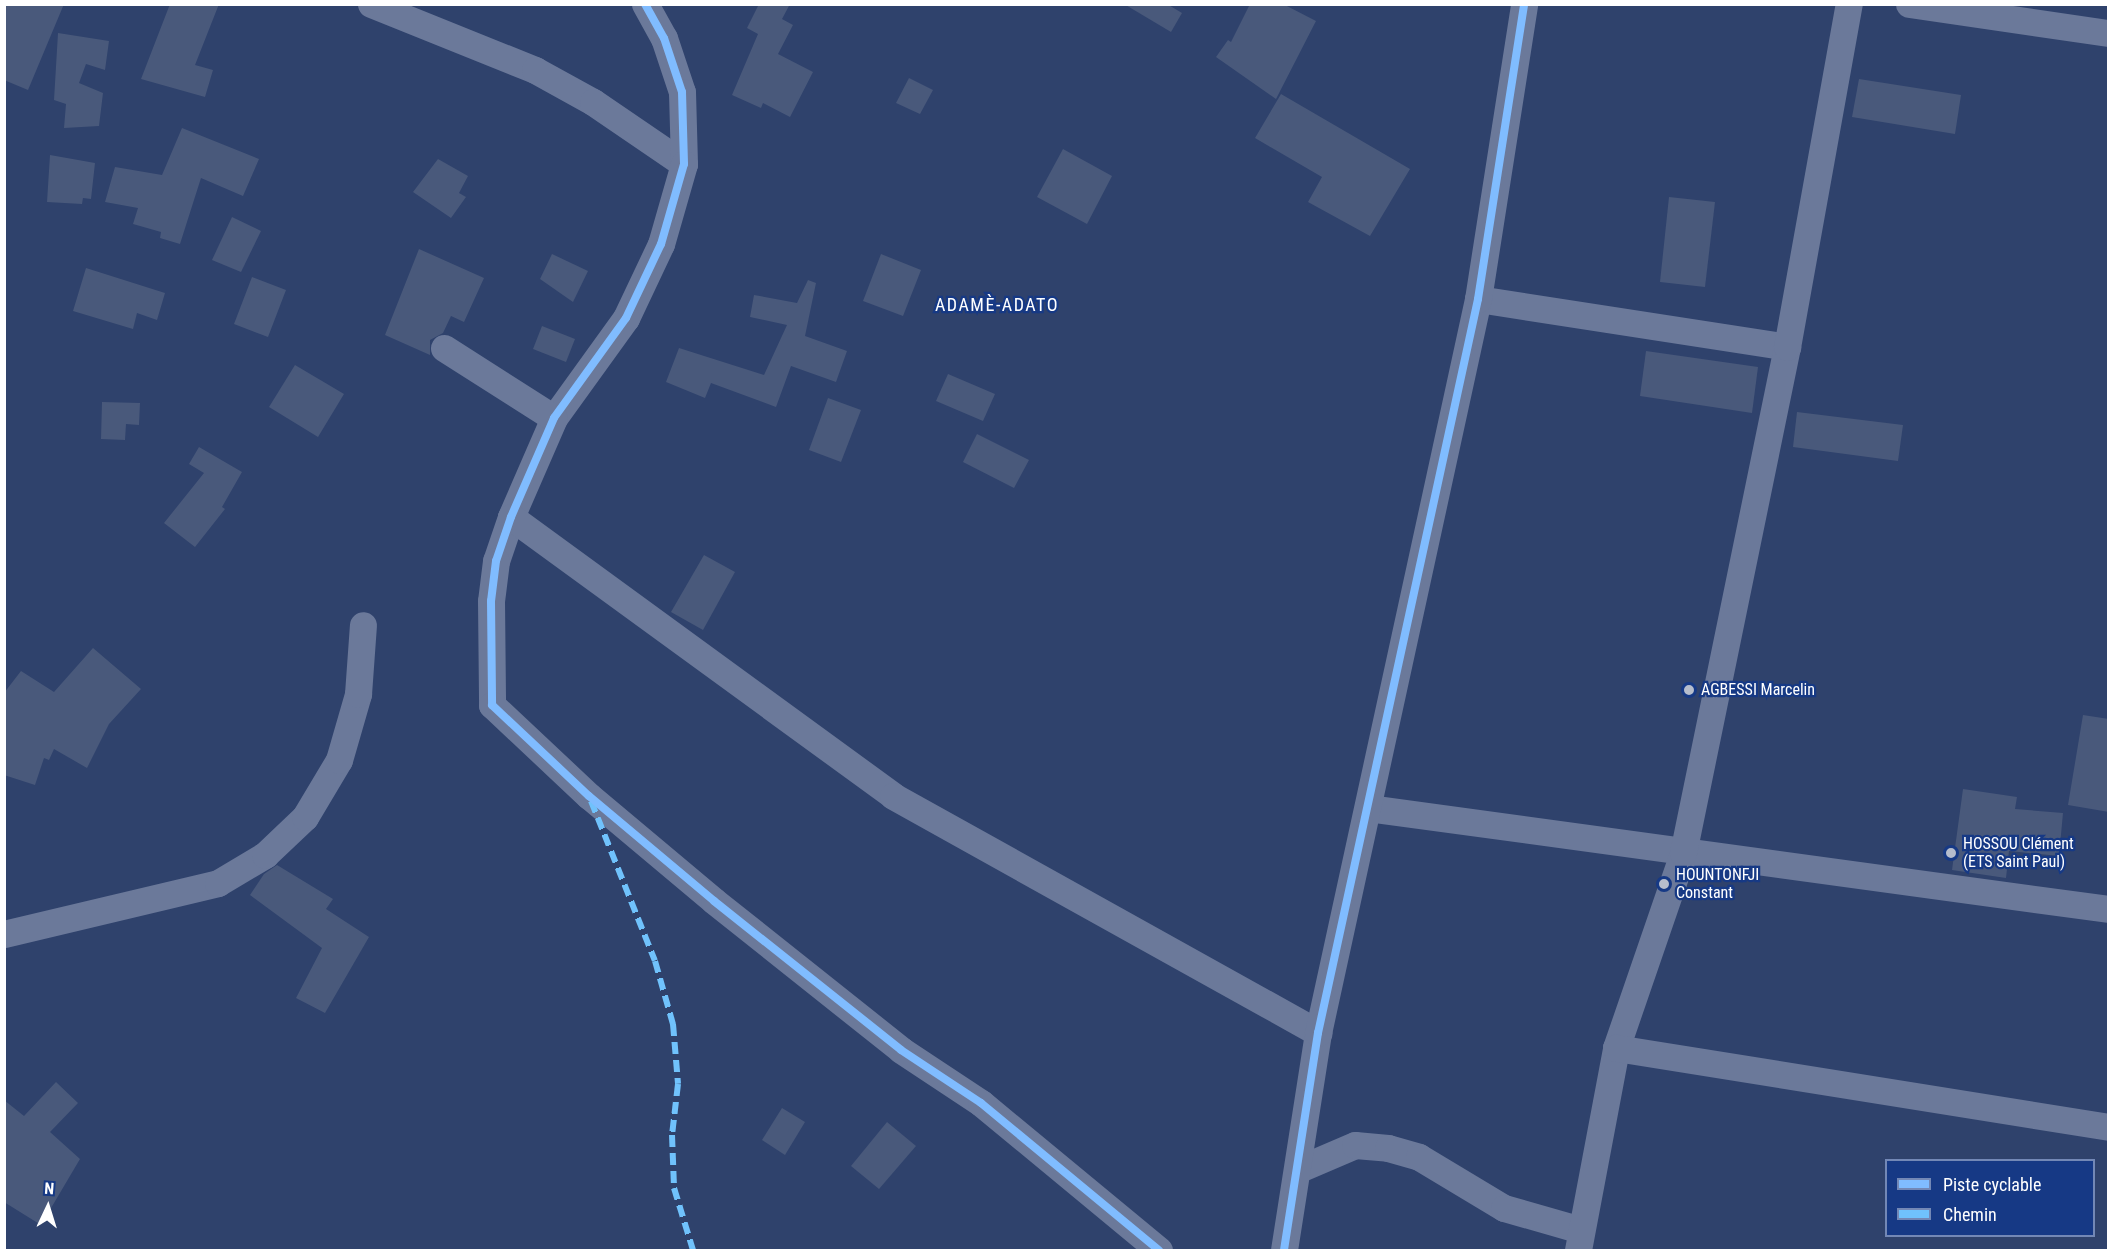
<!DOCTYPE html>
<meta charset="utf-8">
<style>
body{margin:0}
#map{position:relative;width:2113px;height:1255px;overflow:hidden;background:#2f426c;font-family:"Roboto Condensed",sans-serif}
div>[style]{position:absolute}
.building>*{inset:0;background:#49597b}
.minor>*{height:27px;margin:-13.5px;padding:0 13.5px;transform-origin:13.5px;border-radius:13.5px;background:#6b799a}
.quiet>*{height:6px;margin-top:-3px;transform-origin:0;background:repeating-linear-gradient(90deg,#70c2fc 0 12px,transparent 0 18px)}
.cycleway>*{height:8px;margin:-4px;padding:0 4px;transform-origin:4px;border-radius:4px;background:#80bcff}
.dots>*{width:16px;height:16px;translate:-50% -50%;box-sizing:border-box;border:3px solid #163985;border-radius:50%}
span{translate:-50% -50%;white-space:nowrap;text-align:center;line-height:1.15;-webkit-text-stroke:4.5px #163985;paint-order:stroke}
.poi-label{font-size:16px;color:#fff}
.left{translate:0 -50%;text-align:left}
.neighbourhood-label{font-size:18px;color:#fff;letter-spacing:1.5px}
.frame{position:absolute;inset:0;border:6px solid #fff;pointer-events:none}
.legend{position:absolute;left:1885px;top:1159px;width:210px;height:78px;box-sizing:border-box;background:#163985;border:2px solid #7388b6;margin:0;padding:8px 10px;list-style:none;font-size:18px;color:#fff}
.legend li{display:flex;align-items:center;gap:12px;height:30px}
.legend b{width:30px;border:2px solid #7388b6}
.north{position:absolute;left:18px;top:1177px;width:60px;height:60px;-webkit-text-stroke:4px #163985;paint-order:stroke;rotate:4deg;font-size:16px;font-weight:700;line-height:24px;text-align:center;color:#fff}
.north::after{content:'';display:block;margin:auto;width:21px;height:27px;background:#fff;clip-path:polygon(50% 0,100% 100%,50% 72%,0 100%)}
</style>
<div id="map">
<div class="building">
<div style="clip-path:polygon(4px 4px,64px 4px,28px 90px,4px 80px)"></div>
<div style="clip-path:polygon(170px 4px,219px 4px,195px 65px,213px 70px,205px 97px,141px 79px)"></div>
<div style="clip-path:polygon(759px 4px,790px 4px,782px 19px,793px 25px,778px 54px,813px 72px,790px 117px,763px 103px,761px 108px,732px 95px,758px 34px,747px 28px)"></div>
<div style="clip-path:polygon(1124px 4px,1167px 4px,1182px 13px,1171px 32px)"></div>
<div style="clip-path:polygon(1250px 4px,1283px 4px,1316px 21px,1276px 99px,1216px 57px,1228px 40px,1231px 42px)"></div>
<div style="clip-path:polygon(58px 33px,109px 41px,105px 70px,86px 64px,79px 83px,103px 93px,99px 126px,64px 128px,66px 104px,54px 100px)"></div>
<div style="clip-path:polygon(909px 78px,933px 90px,920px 114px,896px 103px)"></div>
<div style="clip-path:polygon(1859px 79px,1961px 95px,1955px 134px,1852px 117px)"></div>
<div style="clip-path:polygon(1281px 94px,1410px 169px,1370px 236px,1308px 202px,1322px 177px,1255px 138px)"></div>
<div style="clip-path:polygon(182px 128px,259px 159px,243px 196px,201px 178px,180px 244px,160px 238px,161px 232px,133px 224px,138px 208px,105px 202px,115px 167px,162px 175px)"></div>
<div style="clip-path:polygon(1063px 149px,1112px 176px,1087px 224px,1037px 197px)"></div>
<div style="clip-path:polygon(50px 155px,95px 163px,91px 199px,83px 198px,82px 204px,47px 202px)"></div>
<div style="clip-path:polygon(438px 159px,468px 176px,459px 193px,466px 197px,451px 218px,413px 192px)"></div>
<div style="clip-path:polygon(1669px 197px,1715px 202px,1705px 287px,1660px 282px)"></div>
<div style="clip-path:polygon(232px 217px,261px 231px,241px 272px,212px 260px)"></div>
<div style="clip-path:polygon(419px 249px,484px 278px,464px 322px,451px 316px,443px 333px,430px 340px,430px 355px,385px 335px)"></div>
<div style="clip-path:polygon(552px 254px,588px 271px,573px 302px,540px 279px)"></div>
<div style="clip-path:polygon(881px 254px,921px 270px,903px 316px,863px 301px)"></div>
<div style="clip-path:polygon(86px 268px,165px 293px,157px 320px,137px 313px,133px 329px,73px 311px)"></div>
<div style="clip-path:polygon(252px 277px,286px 290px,268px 337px,234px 324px)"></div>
<div style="clip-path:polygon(808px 280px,816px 283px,805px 336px,847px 351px,836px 382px,791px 366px,776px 407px,711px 383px,705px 398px,666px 382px,679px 348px,764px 375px,787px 325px,750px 317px,754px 295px,797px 303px)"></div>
<div style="clip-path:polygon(542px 326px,575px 339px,566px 362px,533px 349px)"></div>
<div style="clip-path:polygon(1646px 351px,1758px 367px,1752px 413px,1640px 396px)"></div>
<div style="clip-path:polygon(295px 365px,344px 394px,318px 437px,269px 407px)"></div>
<div style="clip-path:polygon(948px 374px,995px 394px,983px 421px,936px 401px)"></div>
<div style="clip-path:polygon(828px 398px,861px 410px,841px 462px,809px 450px)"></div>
<div style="clip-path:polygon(102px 402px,140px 403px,139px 425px,126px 424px,125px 440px,101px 439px)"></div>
<div style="clip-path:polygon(1797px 412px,1903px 425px,1898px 461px,1793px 447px)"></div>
<div style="clip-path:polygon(977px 434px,1029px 460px,1014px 488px,963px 462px)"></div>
<div style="clip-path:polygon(199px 447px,242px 472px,222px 507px,225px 509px,195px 547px,164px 523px,204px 473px,189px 464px)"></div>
<div style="clip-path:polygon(704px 555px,735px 572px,703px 630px,671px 612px)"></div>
<div style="clip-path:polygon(93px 648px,141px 689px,109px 724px,87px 768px,54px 749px,49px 760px,44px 758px,35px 785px,4px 775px,4px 693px,21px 671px,54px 692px)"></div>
<div style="clip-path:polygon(2083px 715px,2109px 719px,2109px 812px,2068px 805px)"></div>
<div style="clip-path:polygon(1963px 789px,2017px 797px,2015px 809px,2063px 813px,2059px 856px,2009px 851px,2006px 878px,1952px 870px)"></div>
<div style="clip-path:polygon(277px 865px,333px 899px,326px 909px,369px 937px,325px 1013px,296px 998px,322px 948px,250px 895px,264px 874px)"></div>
<div style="clip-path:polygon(56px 1082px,78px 1103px,50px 1132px,80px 1159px,41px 1225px,4px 1202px,4px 1100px,24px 1116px)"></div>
<div style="clip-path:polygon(782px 1108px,805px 1122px,785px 1155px,762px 1140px)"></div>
<div style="clip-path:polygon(887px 1122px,916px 1146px,879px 1189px,851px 1166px)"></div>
</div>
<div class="minor">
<div style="left:371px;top:4px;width:177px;rotate:21.9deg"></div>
<div style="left:535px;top:70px;width:66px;rotate:28.9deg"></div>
<div style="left:593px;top:102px;width:110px;rotate:34.3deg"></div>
<div style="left:645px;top:4px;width:39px;rotate:61deg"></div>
<div style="left:664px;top:38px;width:57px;rotate:71.6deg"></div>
<div style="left:682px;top:92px;width:72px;rotate:88.4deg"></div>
<div style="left:684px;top:164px;width:83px;rotate:106deg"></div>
<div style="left:661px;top:244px;width:82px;rotate:115.3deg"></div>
<div style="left:626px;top:318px;width:123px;rotate:125.8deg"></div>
<div style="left:554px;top:418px;width:108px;rotate:113.5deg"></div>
<div style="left:511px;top:517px;width:46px;rotate:108.8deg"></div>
<div style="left:496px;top:561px;width:40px;rotate:97.1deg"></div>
<div style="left:491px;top:601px;width:104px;rotate:89.4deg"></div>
<div style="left:492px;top:705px;width:133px;rotate:43.2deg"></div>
<div style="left:589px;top:796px;width:163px;rotate:40deg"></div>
<div style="left:714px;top:901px;width:239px;rotate:38.5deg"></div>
<div style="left:901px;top:1050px;width:96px;rotate:33.5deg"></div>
<div style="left:981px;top:1103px;width:231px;rotate:39.6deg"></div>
<div style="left:1909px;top:4px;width:201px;rotate:8.3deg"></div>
<div style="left:1478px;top:299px;width:313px;rotate:8.8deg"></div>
<div style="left:444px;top:348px;width:130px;rotate:32.5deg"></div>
<div style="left:511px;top:517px;width:473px;rotate:36.1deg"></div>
<div style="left:893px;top:796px;width:487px;rotate:29.1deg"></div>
<div style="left:1368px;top:808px;width:747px;rotate:7.77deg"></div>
<div style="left:4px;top:934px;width:220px;rotate:-13.4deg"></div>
<div style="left:218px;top:883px;width:55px;rotate:-30.8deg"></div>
<div style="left:265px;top:855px;width:55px;rotate:-43.5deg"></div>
<div style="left:305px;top:817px;width:66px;rotate:-59.2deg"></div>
<div style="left:339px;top:760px;width:69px;rotate:-73.9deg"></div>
<div style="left:358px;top:694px;width:69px;rotate:-85.9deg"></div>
<div style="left:1616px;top:1048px;width:206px;rotate:-71deg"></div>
<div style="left:1683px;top:853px;width:517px;rotate:-78.39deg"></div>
<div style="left:1787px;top:347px;width:349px;rotate:-79.8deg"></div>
<div style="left:1299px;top:1169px;width:61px;rotate:-23.2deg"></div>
<div style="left:1355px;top:1145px;width:33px;rotate:5deg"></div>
<div style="left:1388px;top:1148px;width:32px;rotate:16deg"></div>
<div style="left:1419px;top:1157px;width:99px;rotate:31deg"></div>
<div style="left:1504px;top:1208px;width:80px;rotate:15.9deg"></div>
<div style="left:1284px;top:1250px;width:220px;rotate:-81.1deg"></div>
<div style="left:1318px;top:1033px;width:751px;rotate:-77.7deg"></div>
<div style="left:1478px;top:299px;width:299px;rotate:-81.1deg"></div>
<div style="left:1578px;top:1250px;width:206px;rotate:-79.3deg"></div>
<div style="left:1616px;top:1048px;width:498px;rotate:9.1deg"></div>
</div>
<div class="quiet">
<div style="left:591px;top:801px;width:172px;rotate:68.2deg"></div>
<div style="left:655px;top:961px;width:66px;rotate:74.1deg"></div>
<div style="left:673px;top:1024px;width:60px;rotate:85.2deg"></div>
<div style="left:678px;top:1084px;width:51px;rotate:96.7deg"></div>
<div style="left:672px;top:1135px;width:53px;rotate:87.8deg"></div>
<div style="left:674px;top:1188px;width:65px;rotate:73deg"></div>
</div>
<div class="cycleway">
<div style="left:645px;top:4px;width:39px;rotate:61deg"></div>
<div style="left:664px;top:38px;width:57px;rotate:71.6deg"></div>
<div style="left:682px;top:92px;width:72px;rotate:88.4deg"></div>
<div style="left:684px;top:164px;width:83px;rotate:106deg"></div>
<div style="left:661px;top:244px;width:82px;rotate:115.3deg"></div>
<div style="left:626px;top:318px;width:123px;rotate:125.8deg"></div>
<div style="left:554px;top:418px;width:108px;rotate:113.5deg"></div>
<div style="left:511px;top:517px;width:46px;rotate:108.8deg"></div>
<div style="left:496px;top:561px;width:40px;rotate:97.1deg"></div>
<div style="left:491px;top:601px;width:104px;rotate:89.4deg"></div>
<div style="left:492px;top:705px;width:133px;rotate:43.2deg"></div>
<div style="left:589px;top:796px;width:163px;rotate:40deg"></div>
<div style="left:714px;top:901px;width:239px;rotate:38.5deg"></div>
<div style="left:901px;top:1050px;width:96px;rotate:33.5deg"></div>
<div style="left:981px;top:1103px;width:231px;rotate:39.6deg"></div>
<div style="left:1284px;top:1250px;width:220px;rotate:-81.1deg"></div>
<div style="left:1318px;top:1033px;width:751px;rotate:-77.7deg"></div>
<div style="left:1478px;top:299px;width:299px;rotate:-81.1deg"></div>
</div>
<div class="dots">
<div style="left:1689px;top:690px;background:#b6bdcc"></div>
<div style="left:1951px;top:853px;background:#b6bdcc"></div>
<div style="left:1664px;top:884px;background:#b6bdcc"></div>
</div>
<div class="poi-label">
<span class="left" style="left:1701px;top:690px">AGBESSI Marcelin</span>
<span class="left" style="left:1963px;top:853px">HOSSOU Clément<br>(ETS Saint Paul)</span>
<span class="left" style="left:1676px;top:884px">HOUNTONFJI<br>Constant</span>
</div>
<div class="neighbourhood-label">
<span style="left:997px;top:305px">ADAMÈ-ADATO</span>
</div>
<div class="frame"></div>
<ul class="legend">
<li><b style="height:8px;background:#80bcff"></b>Piste cyclable</li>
<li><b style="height:8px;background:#70c2fc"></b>Chemin</li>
</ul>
<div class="north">N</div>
</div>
